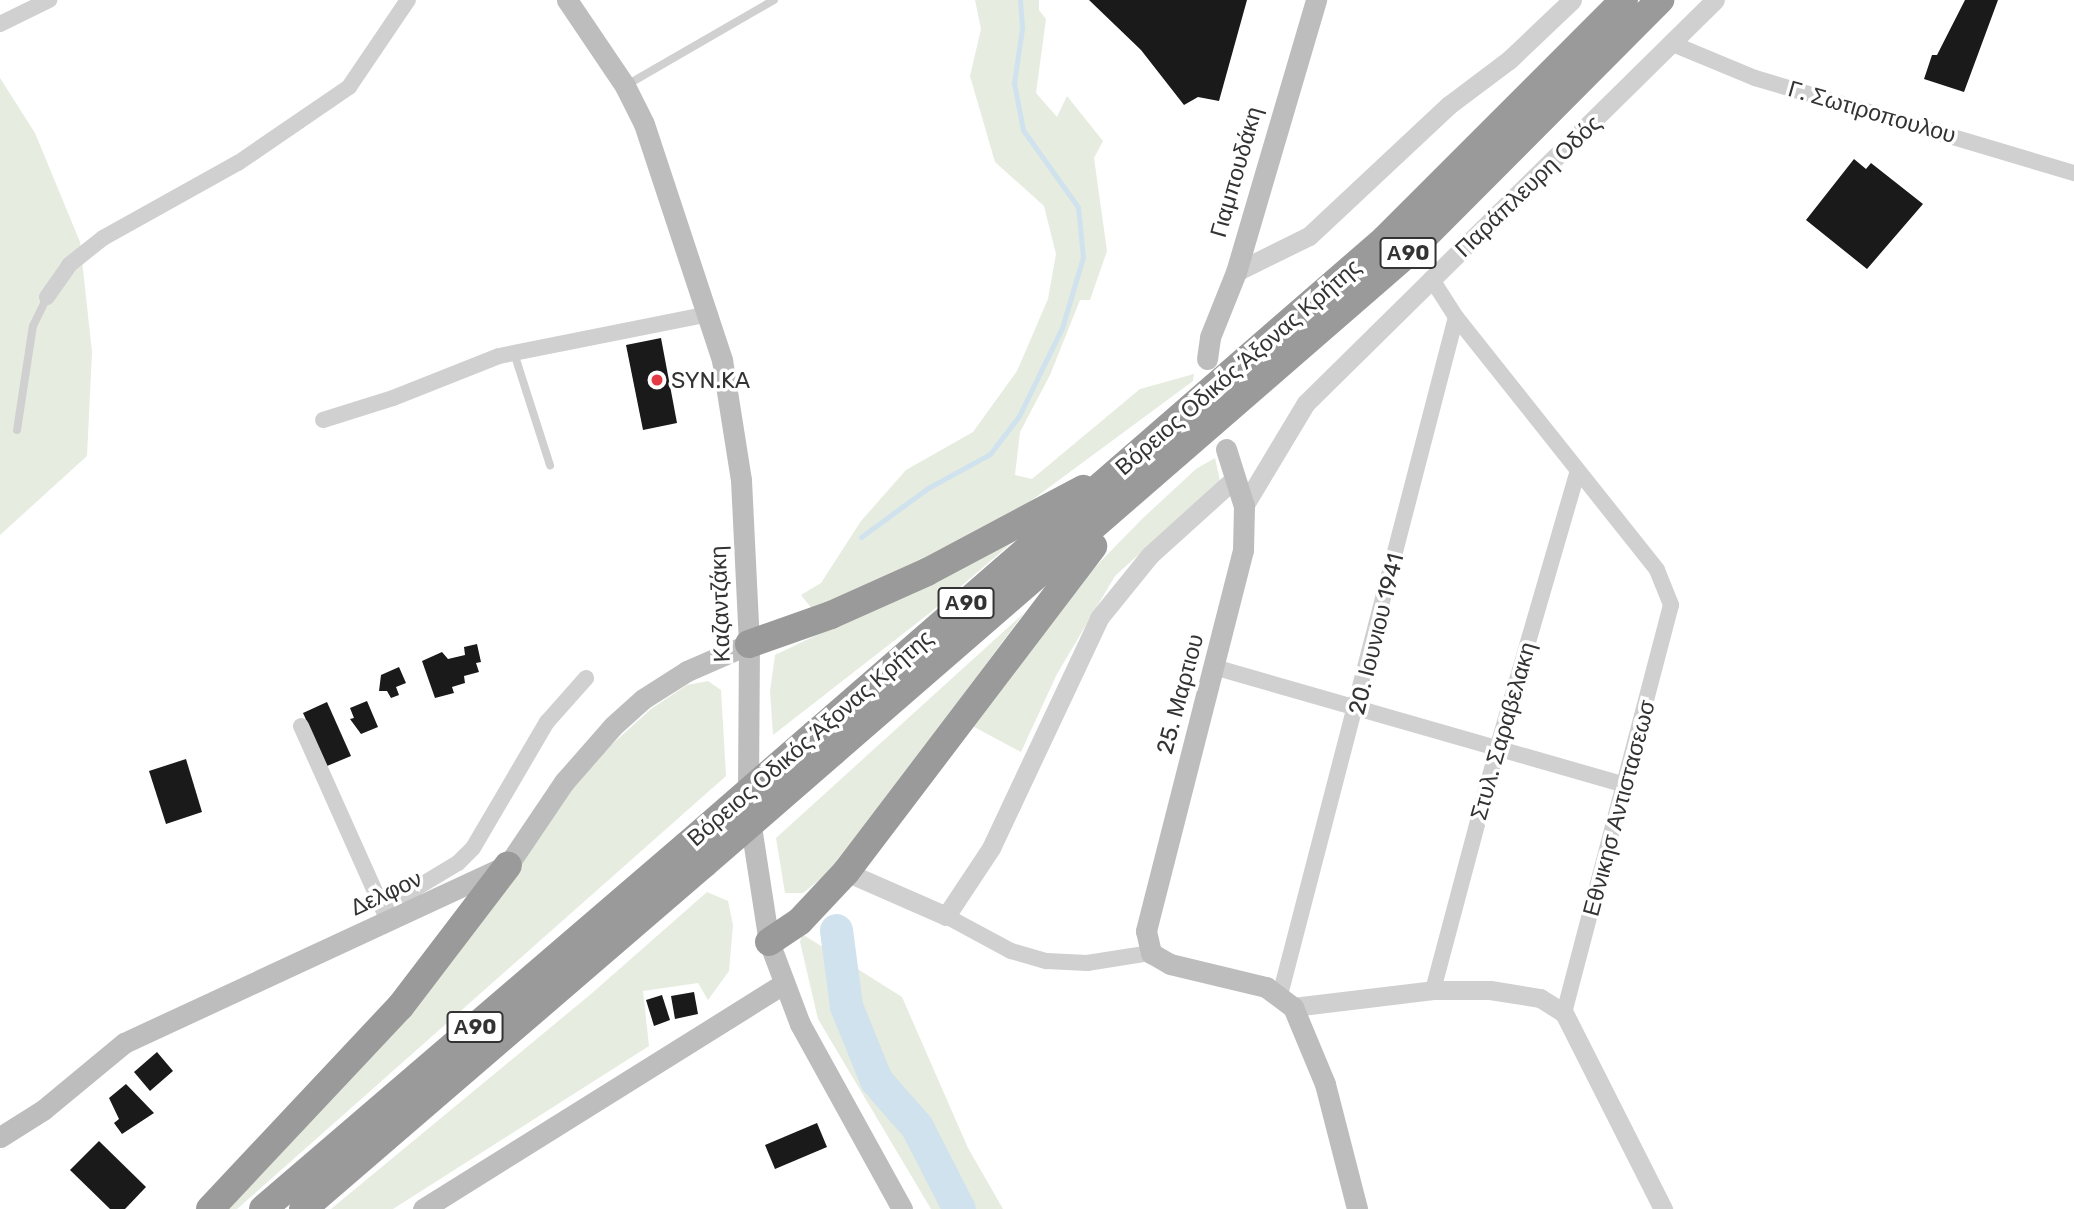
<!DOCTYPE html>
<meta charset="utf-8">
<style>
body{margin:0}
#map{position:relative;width:2074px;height:1209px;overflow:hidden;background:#fff;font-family:Rubik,sans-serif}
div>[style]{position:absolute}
.green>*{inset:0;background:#e6ecdf}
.stream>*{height:5px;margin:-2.5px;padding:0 2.5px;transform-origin:2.5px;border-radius:2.5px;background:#cfe2ee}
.river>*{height:33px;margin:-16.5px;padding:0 16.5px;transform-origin:16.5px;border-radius:16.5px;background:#cfe2ee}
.building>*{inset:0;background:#1a1a1a}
.service>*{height:8px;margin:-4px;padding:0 4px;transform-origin:4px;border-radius:4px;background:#d0d0d0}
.minor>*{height:16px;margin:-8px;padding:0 8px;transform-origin:8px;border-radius:8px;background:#d0d0d0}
.tertiary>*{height:19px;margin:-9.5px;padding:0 9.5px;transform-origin:9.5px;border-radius:9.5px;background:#d0d0d0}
.secondary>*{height:21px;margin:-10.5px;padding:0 10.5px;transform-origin:10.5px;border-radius:10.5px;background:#bdbdbd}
.motorway>*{height:28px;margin:-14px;padding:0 14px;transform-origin:14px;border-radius:14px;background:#9a9a9a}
.motorway-bridge>*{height:28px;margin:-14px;padding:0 14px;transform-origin:14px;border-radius:14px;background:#9a9a9a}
.dots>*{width:19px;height:19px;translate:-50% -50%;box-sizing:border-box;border:4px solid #fff;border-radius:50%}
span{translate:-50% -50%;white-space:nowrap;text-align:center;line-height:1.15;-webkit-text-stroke:7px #fff;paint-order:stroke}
.shield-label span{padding:2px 5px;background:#fff;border:2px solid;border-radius:5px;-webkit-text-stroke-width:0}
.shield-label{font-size:21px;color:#333;font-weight:700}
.street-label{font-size:23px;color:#333}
.poi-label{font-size:23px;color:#333}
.left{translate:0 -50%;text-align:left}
</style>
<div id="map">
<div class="green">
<div style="clip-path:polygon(975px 0,1039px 0,1039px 10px,1046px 19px,1036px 93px,1057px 117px,1067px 96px,1103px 141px,1094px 158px,1107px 251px,1090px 300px,1080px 300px,1050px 375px,1020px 432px,1015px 475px,1032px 479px,1140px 389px,1194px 374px,1193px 381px,990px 531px,812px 609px,801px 595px,821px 583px,861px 521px,906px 470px,973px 432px,1017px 371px,1048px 299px,1056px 254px,1044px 206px,995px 162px,970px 76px,981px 29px)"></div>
<div style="clip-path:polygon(0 78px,35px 133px,80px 242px,92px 352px,87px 456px,0 535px)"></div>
<div style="clip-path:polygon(1215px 458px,1220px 481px,1115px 576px,1057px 674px,1021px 752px,965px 722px,1058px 605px,1142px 519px,1196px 469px)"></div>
<div style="clip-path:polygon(1015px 540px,931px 612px,773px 735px,770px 691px,775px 655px)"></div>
<div style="clip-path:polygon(1024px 613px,834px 868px,803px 893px,785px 893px,776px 838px)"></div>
<div style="clip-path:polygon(708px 681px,721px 690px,726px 776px,237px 1209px,220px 1209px,588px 766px,651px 709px,687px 685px)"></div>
<div style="clip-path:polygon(707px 892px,728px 901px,733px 925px,729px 971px,708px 1000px,698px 983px,643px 991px,649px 1046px,393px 1209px,331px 1209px,591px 994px)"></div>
<div style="clip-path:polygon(802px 934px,902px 997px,968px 1148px,1003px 1209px,931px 1209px,818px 1019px,800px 942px)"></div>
</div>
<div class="stream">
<div style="left:861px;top:537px;width:83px;rotate:-36.2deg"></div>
<div style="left:928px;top:488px;width:71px;rotate:-28.7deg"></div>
<div style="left:990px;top:454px;width:48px;rotate:-52.7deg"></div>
<div style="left:1019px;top:416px;width:98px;rotate:-64deg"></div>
<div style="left:1062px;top:328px;width:74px;rotate:-73.5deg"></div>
<div style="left:1083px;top:257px;width:50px;rotate:-95.7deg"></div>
<div style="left:1078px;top:207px;width:95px;rotate:-125.5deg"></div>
<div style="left:1023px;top:130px;width:48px;rotate:-100.8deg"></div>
<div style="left:1014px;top:83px;width:56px;rotate:-81.7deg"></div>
<div style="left:1022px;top:28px;width:28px;rotate:-94deg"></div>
</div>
<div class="river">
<div style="left:836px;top:930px;width:77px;rotate:82.5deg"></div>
<div style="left:846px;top:1006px;width:80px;rotate:67.9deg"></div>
<div style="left:876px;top:1080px;width:62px;rotate:48.9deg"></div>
<div style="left:917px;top:1127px;width:92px;rotate:62.9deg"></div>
</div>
<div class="building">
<div style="clip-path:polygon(1089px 0,1247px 0,1219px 101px,1198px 97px,1184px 105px,1141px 50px)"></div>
<div style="clip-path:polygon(1965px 0,1998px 0,1964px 92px,1924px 79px,1932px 55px,1937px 55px)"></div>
<div style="clip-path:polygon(1854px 159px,1866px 169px,1871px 163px,1923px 204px,1867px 269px,1806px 220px)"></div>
<div style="clip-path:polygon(661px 338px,677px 423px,643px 430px,626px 345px)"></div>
<div style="clip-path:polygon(477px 644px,481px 662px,476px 663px,479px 672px,464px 676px,465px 683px,452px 687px,454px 693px,435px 698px,422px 661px,442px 652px,448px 659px,465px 655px,464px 647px)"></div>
<div style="clip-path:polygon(399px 667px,406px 683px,396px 687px,399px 695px,391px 698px,387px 691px,379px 691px,381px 675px)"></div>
<div style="clip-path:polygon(367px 701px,378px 727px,361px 734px,350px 719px,354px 718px,350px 708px)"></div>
<div style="clip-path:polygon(327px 702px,351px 756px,327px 766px,303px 713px)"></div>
<div style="clip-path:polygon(186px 759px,202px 812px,166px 824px,149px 771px)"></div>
<div style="clip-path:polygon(694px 992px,698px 1014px,675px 1019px,671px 996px)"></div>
<div style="clip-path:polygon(662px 995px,670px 1020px,654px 1026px,646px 1000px)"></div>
<div style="clip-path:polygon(157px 1052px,173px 1071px,150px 1091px,134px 1072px)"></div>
<div style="clip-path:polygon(126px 1084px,154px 1113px,122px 1134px,114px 1123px,119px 1119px,109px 1098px)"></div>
<div style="clip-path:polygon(817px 1123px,827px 1147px,775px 1169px,765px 1145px)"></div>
<div style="clip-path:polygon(99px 1141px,146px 1187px,125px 1209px,110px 1209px,70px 1170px)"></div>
</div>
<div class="service">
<div style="left:625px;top:86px;width:172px;rotate:-30deg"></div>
<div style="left:514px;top:353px;width:118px;rotate:72.2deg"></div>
<div style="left:17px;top:430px;width:105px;rotate:-81.3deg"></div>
<div style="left:33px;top:326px;width:32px;rotate:-64deg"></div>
</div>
<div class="minor">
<div style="left:0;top:24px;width:55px;rotate:-26.1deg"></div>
<div style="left:1673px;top:44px;width:89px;rotate:22.5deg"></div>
<div style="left:1755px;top:78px;width:333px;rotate:16.6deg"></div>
<div style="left:47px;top:297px;width:39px;rotate:-55deg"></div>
<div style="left:69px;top:265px;width:43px;rotate:-38.5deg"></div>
<div style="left:103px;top:238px;width:154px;rotate:-29.1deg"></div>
<div style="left:238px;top:163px;width:135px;rotate:-34.4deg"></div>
<div style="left:349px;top:87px;width:105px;rotate:-55.9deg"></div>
<div style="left:1456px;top:317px;width:323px;rotate:51.5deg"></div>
<div style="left:1657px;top:570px;width:38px;rotate:68deg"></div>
<div style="left:1671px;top:605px;width:422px;rotate:104.7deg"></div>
<div style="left:323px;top:420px;width:73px;rotate:-17.4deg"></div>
<div style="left:393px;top:398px;width:114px;rotate:-21.6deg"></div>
<div style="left:499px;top:356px;width:215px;rotate:-11.3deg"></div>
<div style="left:1214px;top:667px;width:428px;rotate:16deg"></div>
<div style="left:301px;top:726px;width:208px;rotate:65.9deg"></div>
<div style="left:383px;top:908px;width:87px;rotate:-31deg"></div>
<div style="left:458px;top:863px;width:21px;rotate:-45deg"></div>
<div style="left:473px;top:848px;width:146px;rotate:-59.6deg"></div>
<div style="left:547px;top:722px;width:59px;rotate:-48.4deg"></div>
<div style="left:946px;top:916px;width:74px;rotate:28.3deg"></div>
<div style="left:1011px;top:951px;width:37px;rotate:16deg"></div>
<div style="left:1047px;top:961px;width:40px;rotate:2.9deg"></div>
<div style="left:1087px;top:963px;width:65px;rotate:-8.9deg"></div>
<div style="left:1433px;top:990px;width:249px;rotate:-75.1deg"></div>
<div style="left:1497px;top:749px;width:287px;rotate:-73.8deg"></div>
<div style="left:1280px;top:995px;width:700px;rotate:-75.45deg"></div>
<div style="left:1456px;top:317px;width:46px;rotate:-122.7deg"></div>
</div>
<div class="tertiary">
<div style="left:1236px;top:272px;width:81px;rotate:-26.3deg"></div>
<div style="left:1309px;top:236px;width:192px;rotate:-43.1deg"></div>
<div style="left:1449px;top:105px;width:75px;rotate:-36.9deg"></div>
<div style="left:1509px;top:60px;width:87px;rotate:-43.6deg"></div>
<div style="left:1244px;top:506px;width:120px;rotate:-59deg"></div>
<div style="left:1306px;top:403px;width:574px;rotate:-44.58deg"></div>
<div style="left:846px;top:872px;width:109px;rotate:23.7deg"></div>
<div style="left:946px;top:916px;width:82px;rotate:-56.5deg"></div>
<div style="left:991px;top:848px;width:254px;rotate:-64.8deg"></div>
<div style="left:1099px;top:618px;width:81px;rotate:-51deg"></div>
<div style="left:1150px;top:555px;width:113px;rotate:-42.1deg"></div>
<div style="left:1293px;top:1007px;width:141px;rotate:-6.9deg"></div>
<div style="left:1433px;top:990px;width:57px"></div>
<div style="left:1490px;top:990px;width:51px;rotate:9.1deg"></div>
<div style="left:1540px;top:998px;width:28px;rotate:32deg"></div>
<div style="left:1564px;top:1013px;width:220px;rotate:63.2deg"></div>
</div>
<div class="secondary">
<div style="left:567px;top:0;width:104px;rotate:56deg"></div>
<div style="left:625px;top:86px;width:42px;rotate:63.4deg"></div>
<div style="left:644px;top:124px;width:249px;rotate:71.7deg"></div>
<div style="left:722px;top:360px;width:121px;rotate:81deg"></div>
<div style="left:741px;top:480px;width:164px;rotate:87.2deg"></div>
<div style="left:749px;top:644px;width:163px;rotate:90.4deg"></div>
<div style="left:748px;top:807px;width:137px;rotate:81.2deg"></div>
<div style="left:769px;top:942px;width:88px;rotate:69.3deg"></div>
<div style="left:800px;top:1024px;width:211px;rotate:61.1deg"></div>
<div style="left:1207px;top:359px;width:22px;rotate:-82deg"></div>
<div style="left:1210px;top:337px;width:70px;rotate:-68.2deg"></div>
<div style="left:1236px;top:272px;width:284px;rotate:-73.6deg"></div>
<div style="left:1226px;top:449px;width:60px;rotate:72.5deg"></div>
<div style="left:1244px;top:506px;width:44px;rotate:91.3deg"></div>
<div style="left:1243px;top:550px;width:393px;rotate:104.3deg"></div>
<div style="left:1146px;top:931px;width:23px;rotate:77deg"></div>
<div style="left:1151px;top:953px;width:22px;rotate:30deg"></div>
<div style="left:1170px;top:964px;width:99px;rotate:13.5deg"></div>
<div style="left:1266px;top:987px;width:34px;rotate:37deg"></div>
<div style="left:1293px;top:1007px;width:83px;rotate:67.4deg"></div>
<div style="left:1325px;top:1084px;width:129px;rotate:75.6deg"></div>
<div style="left:0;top:1137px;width:51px;rotate:-32.1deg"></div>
<div style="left:43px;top:1110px;width:105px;rotate:-39.6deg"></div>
<div style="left:124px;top:1043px;width:423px;rotate:-24.9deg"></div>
<div style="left:508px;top:865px;width:100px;rotate:-56deg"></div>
<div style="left:564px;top:782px;width:74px;rotate:-48.8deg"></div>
<div style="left:613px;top:726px;width:40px;rotate:-42deg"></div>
<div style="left:643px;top:699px;width:52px;rotate:-32.5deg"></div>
<div style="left:687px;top:671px;width:68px;rotate:-23.5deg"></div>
<div style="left:423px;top:1209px;width:423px;rotate:-32deg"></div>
</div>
<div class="motorway">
<div style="left:749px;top:644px;width:87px;rotate:-19.5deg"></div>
<div style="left:831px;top:615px;width:105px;rotate:-24.1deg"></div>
<div style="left:927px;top:572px;width:177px;rotate:-28deg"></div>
<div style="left:816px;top:733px;width:754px;rotate:-40.96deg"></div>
<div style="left:1385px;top:239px;width:338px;rotate:-45deg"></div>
<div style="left:833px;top:752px;width:760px;rotate:-40.94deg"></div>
<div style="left:1407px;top:254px;width:359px;rotate:-45.1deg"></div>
<div style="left:769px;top:942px;width:37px;rotate:-34deg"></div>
<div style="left:800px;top:921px;width:67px;rotate:-46.8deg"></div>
<div style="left:846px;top:872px;width:409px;rotate:-52.8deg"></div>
<div style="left:210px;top:1209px;width:277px;rotate:-46.8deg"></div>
<div style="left:400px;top:1007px;width:178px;rotate:-52.7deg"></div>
<div style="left:263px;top:1209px;width:559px;rotate:-40.65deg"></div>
<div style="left:303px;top:1209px;width:529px;rotate:-40.71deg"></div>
</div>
<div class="motorway-bridge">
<div style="left:687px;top:845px;width:171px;rotate:-41deg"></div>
<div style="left:704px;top:864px;width:171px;rotate:-41deg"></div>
</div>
<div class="dots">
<div style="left:657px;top:380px;background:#e63946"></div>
</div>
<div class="shield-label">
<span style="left:1408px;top:253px">Α90</span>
<span style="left:966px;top:603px">Α90</span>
<span style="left:475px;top:1027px">Α90</span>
</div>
<div class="street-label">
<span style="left:1872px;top:112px;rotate:16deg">Γ. Σωτιροπουλου</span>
<span style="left:1236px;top:172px;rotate:-74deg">Γιαμπουδάκη</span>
<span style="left:1528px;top:186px;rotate:-44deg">Παράπλευρη Οδός</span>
<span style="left:1238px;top:367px;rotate:-41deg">Βόρειος Οδικός Άξονας Κρήτης</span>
<span style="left:720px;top:604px;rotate:-92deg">Καζαντζάκη</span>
<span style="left:1376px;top:634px;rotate:-76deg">20. Ιουνιου 1941</span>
<span style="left:1180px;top:694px;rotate:-75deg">25. Μαρτιου</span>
<span style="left:1503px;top:731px;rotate:-74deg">Στυλ. Σαραβελακη</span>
<span style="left:810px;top:738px;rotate:-41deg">Βόρειος Οδικός Άξονας Κρήτης</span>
<span style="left:1619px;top:808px;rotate:-75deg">Εθνικησ Αντιστασεωσ</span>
<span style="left:386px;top:893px;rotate:-25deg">Δελφον</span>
</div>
<div class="poi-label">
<span class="left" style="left:671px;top:380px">SYN.KA</span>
</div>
</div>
